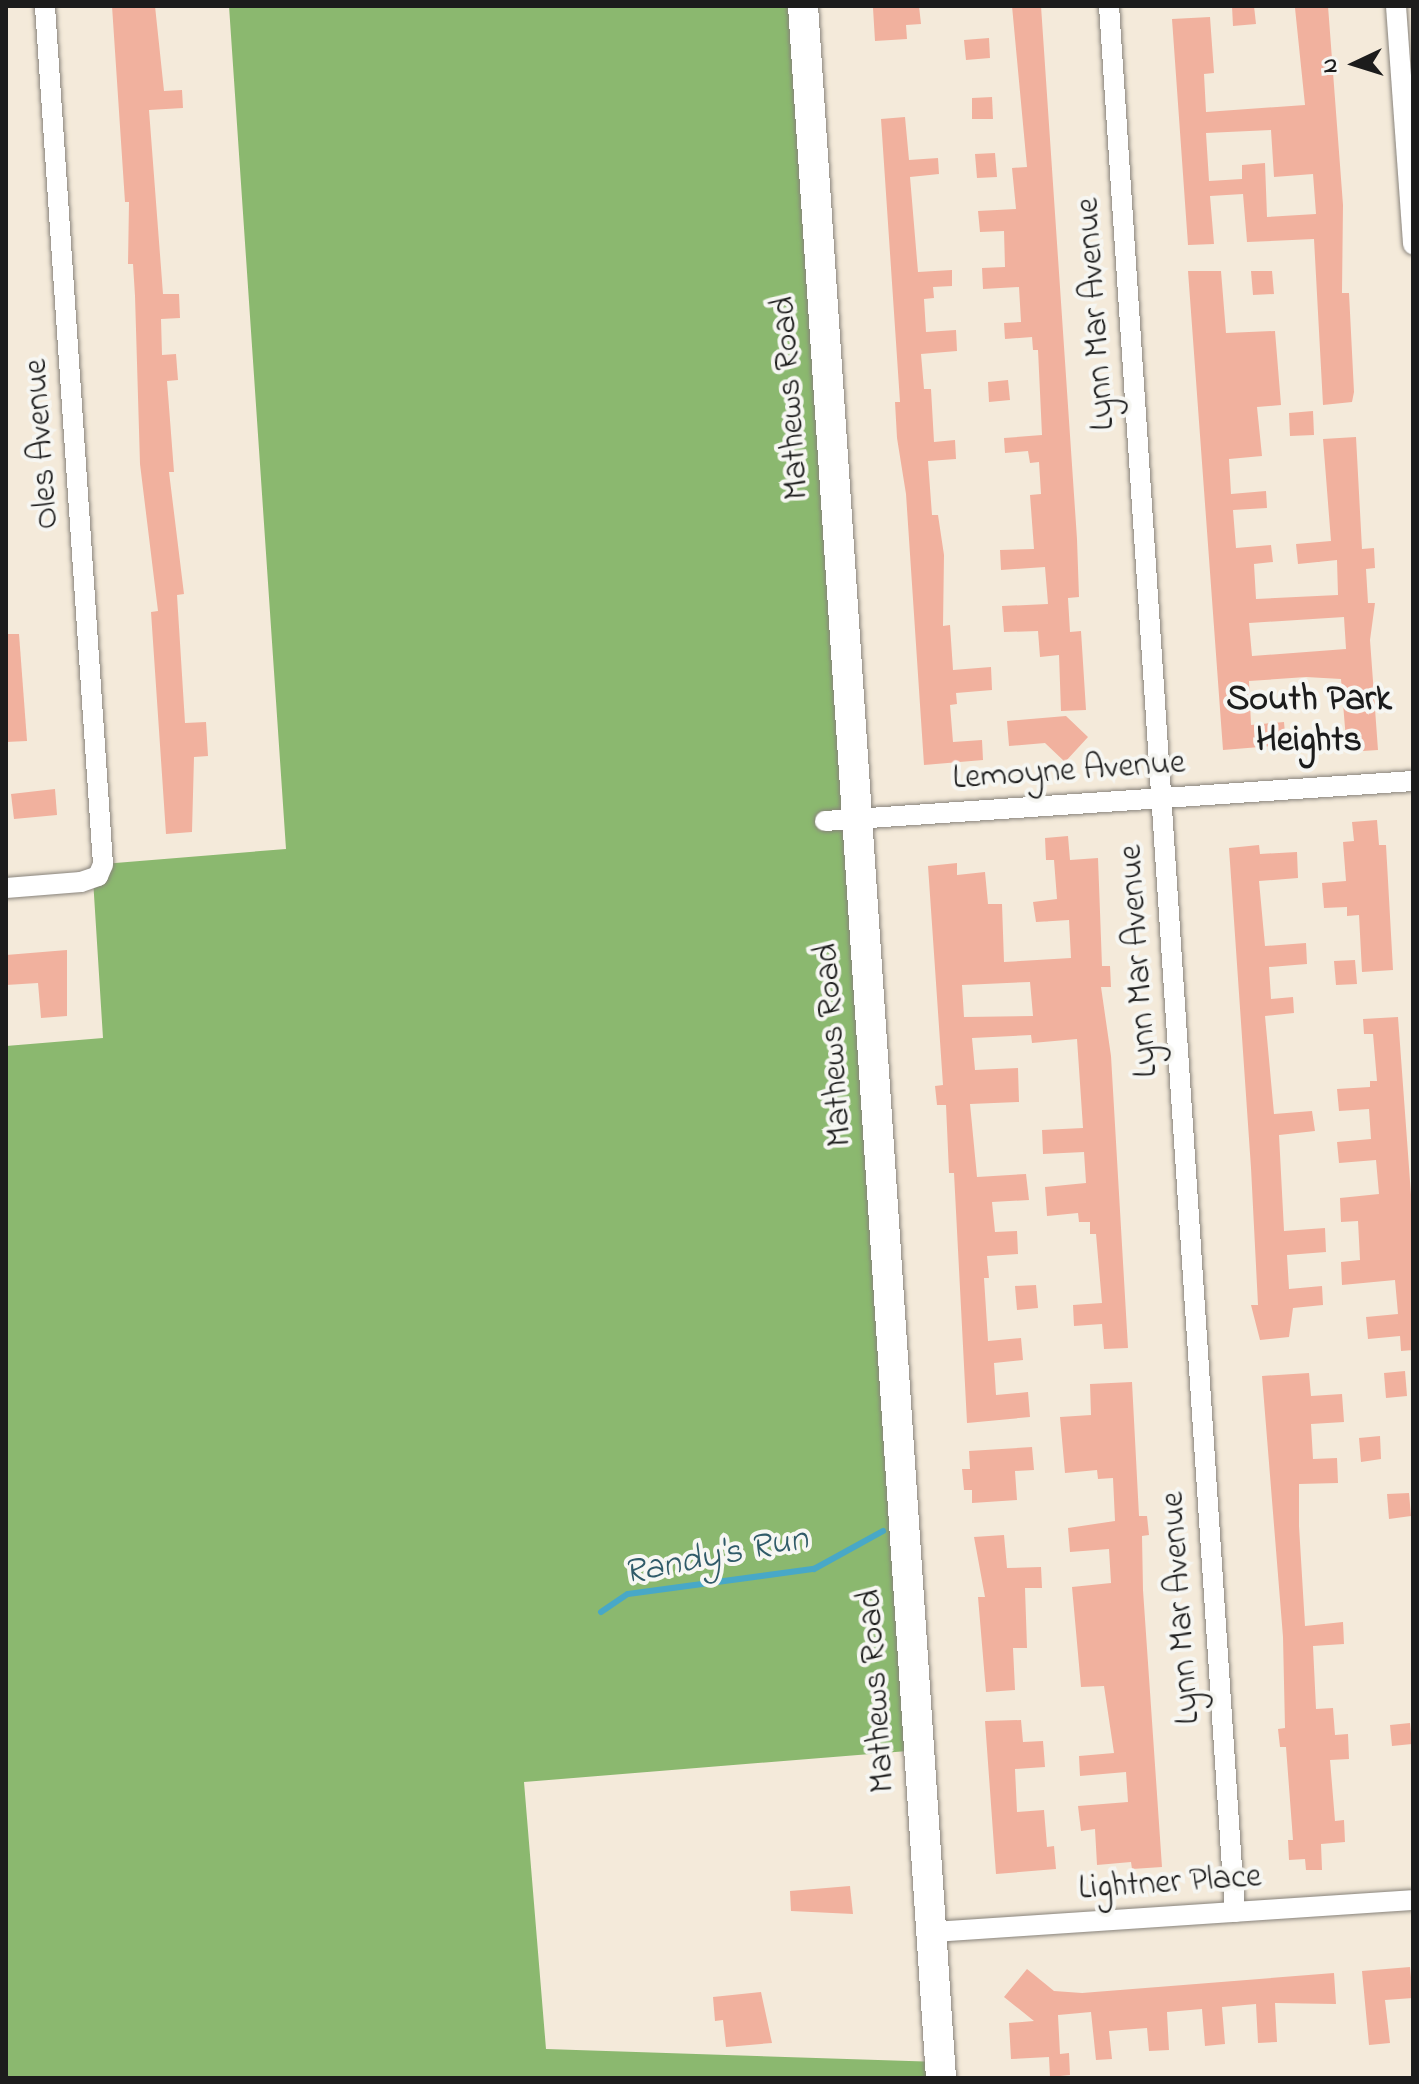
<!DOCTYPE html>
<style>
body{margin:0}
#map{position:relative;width:1419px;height:2084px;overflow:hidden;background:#f4eada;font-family:"Indie Flower",sans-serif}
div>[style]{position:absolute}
.forest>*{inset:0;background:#8bb86f}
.stream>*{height:6px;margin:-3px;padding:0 3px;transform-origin:3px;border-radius:3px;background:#48a8c7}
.building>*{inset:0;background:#f1b19e}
.roads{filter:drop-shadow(0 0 2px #88837b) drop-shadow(0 0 2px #88837b)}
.street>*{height:20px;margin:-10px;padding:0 10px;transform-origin:10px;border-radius:10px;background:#fff}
.secondary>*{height:30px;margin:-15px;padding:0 15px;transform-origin:15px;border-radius:15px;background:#fff}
span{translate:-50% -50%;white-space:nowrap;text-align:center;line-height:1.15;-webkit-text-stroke:8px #f6f6f2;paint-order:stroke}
.street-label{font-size:34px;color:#1c1c1c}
.neighbourhood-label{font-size:36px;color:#1c1c1c;font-weight:700}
.water-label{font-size:36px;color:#305b69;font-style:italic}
.frame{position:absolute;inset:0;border:8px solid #1c1c1c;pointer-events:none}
.north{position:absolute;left:1315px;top:24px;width:80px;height:80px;-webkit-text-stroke:6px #f6f6f2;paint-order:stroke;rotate:266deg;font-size:22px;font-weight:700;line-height:32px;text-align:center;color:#1c1c1c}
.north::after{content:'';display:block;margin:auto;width:28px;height:36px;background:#1c1c1c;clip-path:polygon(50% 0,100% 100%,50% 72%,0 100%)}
</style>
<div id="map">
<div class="forest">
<div style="clip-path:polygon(229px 6px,803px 6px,920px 1750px,524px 1782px,546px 2049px,940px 2062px,941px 2078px,6px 2078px,6px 1046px,103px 1038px,93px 879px,103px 864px,286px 849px)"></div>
</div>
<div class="stream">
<div style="left:601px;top:1612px;width:32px;rotate:-34deg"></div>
<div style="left:628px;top:1594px;width:188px;rotate:-7.7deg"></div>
<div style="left:814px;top:1569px;width:79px;rotate:-28.8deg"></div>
</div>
<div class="building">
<div style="clip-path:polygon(112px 6px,155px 6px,164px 91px,182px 90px,183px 108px,149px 110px,163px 294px,179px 294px,180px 318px,161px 319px,162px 355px,176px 354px,178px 380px,167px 381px,174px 472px,169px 472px,184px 594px,177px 595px,185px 723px,206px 722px,208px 756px,194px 757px,192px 832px,166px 834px,151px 612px,158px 611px,140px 464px,135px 296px,133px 264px,128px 264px,129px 202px,125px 202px)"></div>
<div style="clip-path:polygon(919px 6px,921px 24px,906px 25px,907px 39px,875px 41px,873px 8px)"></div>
<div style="clip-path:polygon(1012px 6px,1041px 6px,1077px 539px,1079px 597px,1068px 598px,1070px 632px,1081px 631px,1086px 710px,1061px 711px,1059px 655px,1040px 657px,1038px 631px,1004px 632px,1002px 606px,1048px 604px,1045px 567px,1001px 570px,1000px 550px,1034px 549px,1030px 495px,1041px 494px,1039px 462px,1030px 463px,1028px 451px,1005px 453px,1004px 438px,1042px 435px,1038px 350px,1033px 350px,1032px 337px,1005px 339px,1004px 323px,1021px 322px,1019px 287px,983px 289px,982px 268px,1005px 267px,1004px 231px,980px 232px,978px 211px,1016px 209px,1012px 168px,1027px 167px)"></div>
<div style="clip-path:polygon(1232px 6px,1254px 6px,1256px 24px,1233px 26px)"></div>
<div style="clip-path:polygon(evenodd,1328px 6px,1343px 205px,1342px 293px,1349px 293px,1354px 392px,1352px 402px,1323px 405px,1314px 239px,1247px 242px,1243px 194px,1210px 196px,1214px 244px,1188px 245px,1172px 19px,1210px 17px,1214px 73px,1204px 74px,1206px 112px,1305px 105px,1295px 8px,1328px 6px,1271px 130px,1274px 177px,1313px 174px,1316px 214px,1267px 217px,1265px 163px,1242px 165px,1242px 179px,1209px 181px,1206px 133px,1271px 130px)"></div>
<div style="clip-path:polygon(989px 38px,990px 58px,966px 60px,964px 40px)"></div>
<div style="clip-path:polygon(992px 97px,993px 119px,972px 119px,972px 98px)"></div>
<div style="clip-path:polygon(905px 117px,909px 160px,938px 158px,939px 174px,910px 177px,918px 272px,952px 270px,952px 286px,933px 287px,934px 298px,924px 299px,926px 332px,956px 330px,957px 351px,921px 354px,924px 389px,931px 389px,934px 442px,955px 440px,956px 459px,928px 461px,932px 515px,938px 515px,944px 555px,943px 626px,950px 625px,953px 670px,991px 667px,992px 690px,956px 693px,957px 704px,950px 705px,953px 742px,982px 740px,983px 760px,924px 765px,906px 494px,897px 438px,895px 402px,900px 402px,881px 119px)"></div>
<div style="clip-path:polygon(995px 153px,997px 177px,977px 178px,975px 154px)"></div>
<div style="clip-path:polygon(evenodd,1188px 271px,1221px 271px,1226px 333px,1275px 331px,1281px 405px,1257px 407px,1262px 456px,1229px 459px,1231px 494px,1266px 491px,1267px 508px,1233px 510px,1236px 548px,1271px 545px,1273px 562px,1254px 564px,1256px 599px,1338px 595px,1337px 560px,1298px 564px,1296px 544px,1331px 541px,1323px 439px,1356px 437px,1362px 549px,1374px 548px,1375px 568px,1366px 569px,1368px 603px,1375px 603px,1370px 640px,1378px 750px,1347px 752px,1341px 679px,1306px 677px,1249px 681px,1251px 725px,1284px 722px,1286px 745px,1223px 750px,1188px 271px,1344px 617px,1346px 649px,1252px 656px,1249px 623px,1344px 617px)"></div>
<div style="clip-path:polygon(1251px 271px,1272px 271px,1274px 294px,1253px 295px)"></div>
<div style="clip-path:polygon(1008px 380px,1010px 400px,989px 402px,988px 382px)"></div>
<div style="clip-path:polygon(1313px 411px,1314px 435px,1290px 436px,1289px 413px)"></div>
<div style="clip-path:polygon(6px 634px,19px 634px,27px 741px,6px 742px)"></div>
<div style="clip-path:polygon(1066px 716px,1088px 737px,1065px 762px,1045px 743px,1009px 746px,1007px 721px)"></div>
<div style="clip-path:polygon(55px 789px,57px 815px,14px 819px,11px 794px)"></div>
<div style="clip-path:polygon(1377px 820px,1379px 845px,1386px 845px,1393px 970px,1362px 972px,1359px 915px,1347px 916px,1347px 907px,1324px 908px,1322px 883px,1346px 881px,1343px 842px,1354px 841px,1352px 822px)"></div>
<div style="clip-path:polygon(evenodd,1068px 836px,1070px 860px,1098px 858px,1102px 966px,1110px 966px,1111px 987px,1101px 987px,1111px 1056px,1128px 1348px,1104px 1349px,1102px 1324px,1074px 1326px,1073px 1305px,1102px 1303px,1096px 1234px,1090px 1234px,1090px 1222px,1079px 1222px,1078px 1213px,1047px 1216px,1045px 1187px,1086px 1183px,1084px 1152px,1043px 1154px,1042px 1130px,1083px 1128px,1077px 1039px,1032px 1043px,1031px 1035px,972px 1038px,975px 1070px,1018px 1068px,1019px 1102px,970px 1104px,977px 1177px,1026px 1174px,1029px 1200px,992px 1202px,995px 1232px,1017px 1231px,1018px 1254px,987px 1256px,989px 1278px,984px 1278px,988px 1341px,1021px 1338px,1023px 1360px,994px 1363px,996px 1395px,1028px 1392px,1030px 1417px,967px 1423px,954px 1173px,949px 1173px,946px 1105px,937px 1105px,935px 1086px,943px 1085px,928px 866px,957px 863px,957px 875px,985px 872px,988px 904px,1002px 904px,1004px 962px,1071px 958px,1069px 920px,1036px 922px,1033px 902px,1057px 899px,1054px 860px,1046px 860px,1045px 838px,1068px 836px,1030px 982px,1033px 1016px,964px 1017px,962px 985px,1030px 982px)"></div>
<div style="clip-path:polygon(1259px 845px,1260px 854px,1297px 852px,1298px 878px,1259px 881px,1265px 946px,1306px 943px,1307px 964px,1269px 967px,1271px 999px,1293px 997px,1294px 1013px,1265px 1016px,1274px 1114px,1312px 1111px,1315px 1131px,1279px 1135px,1284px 1231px,1325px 1228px,1326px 1252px,1287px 1255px,1289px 1289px,1322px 1286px,1323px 1305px,1293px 1308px,1289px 1337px,1260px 1340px,1251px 1305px,1258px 1305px,1251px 1168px,1229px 848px)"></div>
<div style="clip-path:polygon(67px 950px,67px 1016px,41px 1018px,38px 983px,6px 985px,6px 955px)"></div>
<div style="clip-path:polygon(1355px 960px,1357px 984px,1336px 985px,1334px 961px)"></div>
<div style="clip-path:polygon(1398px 1017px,1413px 1222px,1413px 1350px,1401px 1351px,1400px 1336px,1368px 1339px,1366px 1317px,1398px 1314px,1395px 1280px,1342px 1285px,1341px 1262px,1360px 1260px,1358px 1221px,1341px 1222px,1340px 1198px,1379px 1194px,1376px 1160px,1339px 1163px,1337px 1142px,1371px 1139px,1369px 1109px,1339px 1111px,1337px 1089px,1370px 1087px,1370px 1081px,1377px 1081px,1373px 1034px,1364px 1034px,1363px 1019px)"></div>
<div style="clip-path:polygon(1036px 1285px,1038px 1308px,1017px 1310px,1015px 1286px)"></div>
<div style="clip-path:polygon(1405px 1371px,1407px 1396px,1386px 1398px,1384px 1373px)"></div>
<div style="clip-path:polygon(1309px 1373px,1311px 1396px,1342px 1394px,1344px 1422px,1311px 1424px,1313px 1459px,1337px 1458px,1338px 1483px,1299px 1484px,1299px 1526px,1305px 1626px,1343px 1622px,1344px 1644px,1313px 1646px,1316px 1709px,1333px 1708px,1335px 1735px,1348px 1734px,1349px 1759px,1330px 1760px,1335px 1821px,1344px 1820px,1345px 1842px,1321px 1844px,1322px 1870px,1306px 1870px,1305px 1859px,1289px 1860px,1288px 1840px,1293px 1840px,1286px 1747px,1280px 1747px,1278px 1729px,1285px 1728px,1283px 1637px,1262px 1376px)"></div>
<div style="clip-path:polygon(1132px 1382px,1139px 1516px,1147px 1516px,1149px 1535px,1142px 1536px,1143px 1590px,1162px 1867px,1132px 1869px,1131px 1862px,1097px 1865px,1095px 1829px,1081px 1831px,1078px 1806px,1128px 1802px,1126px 1772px,1080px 1776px,1079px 1756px,1114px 1753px,1104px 1686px,1081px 1687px,1072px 1587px,1111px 1583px,1109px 1549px,1070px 1552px,1068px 1528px,1115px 1521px,1113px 1478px,1098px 1479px,1097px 1470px,1065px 1473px,1060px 1417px,1091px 1415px,1090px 1384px)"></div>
<div style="clip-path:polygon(1380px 1436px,1381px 1459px,1361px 1462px,1359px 1438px)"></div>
<div style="clip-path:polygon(1032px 1447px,1034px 1470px,1015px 1471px,1017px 1500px,972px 1503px,972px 1490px,964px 1490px,962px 1469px,970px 1469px,969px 1451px)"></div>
<div style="clip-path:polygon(1409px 1493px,1411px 1516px,1389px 1519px,1387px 1494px)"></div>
<div style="clip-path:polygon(1004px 1535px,1007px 1568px,1041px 1567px,1042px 1588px,1025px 1588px,1027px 1648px,1013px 1648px,1015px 1690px,986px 1692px,978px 1597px,985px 1597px,974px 1537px)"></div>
<div style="clip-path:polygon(1021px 1720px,1023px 1742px,1043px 1741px,1045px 1767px,1015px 1769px,1017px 1812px,1044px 1810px,1047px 1847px,1054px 1846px,1056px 1869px,996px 1874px,985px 1721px)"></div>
<div style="clip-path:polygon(1410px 1723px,1412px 1744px,1392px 1746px,1390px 1725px)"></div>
<div style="clip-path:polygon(850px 1886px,853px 1914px,791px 1911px,790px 1891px)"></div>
<div style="clip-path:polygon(1410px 1967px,1413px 1998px,1385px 2000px,1390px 2043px,1369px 2045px,1362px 1971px)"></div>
<div style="clip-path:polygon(1027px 1969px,1054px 1991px,1082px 1993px,1334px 1973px,1336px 2004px,1275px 2003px,1277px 2042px,1258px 2043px,1256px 2004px,1222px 2007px,1225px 2044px,1205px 2046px,1202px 2009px,1167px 2012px,1169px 2050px,1149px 2051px,1147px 2028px,1109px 2031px,1112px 2059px,1096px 2060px,1091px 2012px,1058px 2015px,1060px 2054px,1069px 2053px,1070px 2075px,1050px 2077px,1049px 2057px,1011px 2059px,1009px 2023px,1034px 2021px,1004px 1997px)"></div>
<div style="clip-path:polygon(761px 1992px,772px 2043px,726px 2047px,723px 2020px,715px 2021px,713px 1997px)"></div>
</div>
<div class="roads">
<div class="street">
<div style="left:1109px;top:6px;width:1910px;rotate:86.22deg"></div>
<div style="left:1396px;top:6px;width:239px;rotate:85.9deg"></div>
<div style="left:825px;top:821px;width:589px;rotate:-3.89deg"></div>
<div style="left:6px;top:888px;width:75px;rotate:-4.6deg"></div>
<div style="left:81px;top:882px;width:18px;rotate:-19deg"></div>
<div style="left:98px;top:876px;width:13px;rotate:-67deg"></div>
<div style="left:103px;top:864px;width:860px;rotate:-93.87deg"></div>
<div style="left:932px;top:1932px;width:482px;rotate:-3.8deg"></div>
</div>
<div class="secondary">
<div style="left:803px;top:6px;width:2077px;rotate:86.19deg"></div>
</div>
</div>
<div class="street-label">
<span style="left:1097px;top:314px;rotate:-94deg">Lynn Mar Avenue</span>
<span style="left:792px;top:398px;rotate:-94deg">Mathews Road</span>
<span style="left:43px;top:444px;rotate:-94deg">Oles Avenue</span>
<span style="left:1069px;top:772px;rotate:-4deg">Lemoyne Avenue</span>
<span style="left:1140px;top:961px;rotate:-94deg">Lynn Mar Avenue</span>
<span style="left:835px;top:1045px;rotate:-94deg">Mathews Road</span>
<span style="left:1182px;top:1608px;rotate:-94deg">Lynn Mar Avenue</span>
<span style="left:878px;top:1691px;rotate:-94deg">Mathews Road</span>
<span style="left:1170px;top:1884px;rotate:-4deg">Lightner Place</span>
</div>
<div class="neighbourhood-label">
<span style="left:1309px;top:721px">South Park<br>Heights</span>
</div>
<div class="water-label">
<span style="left:716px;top:1557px;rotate:-11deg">Randy's Run</span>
</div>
<div class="frame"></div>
<div class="north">N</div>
</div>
